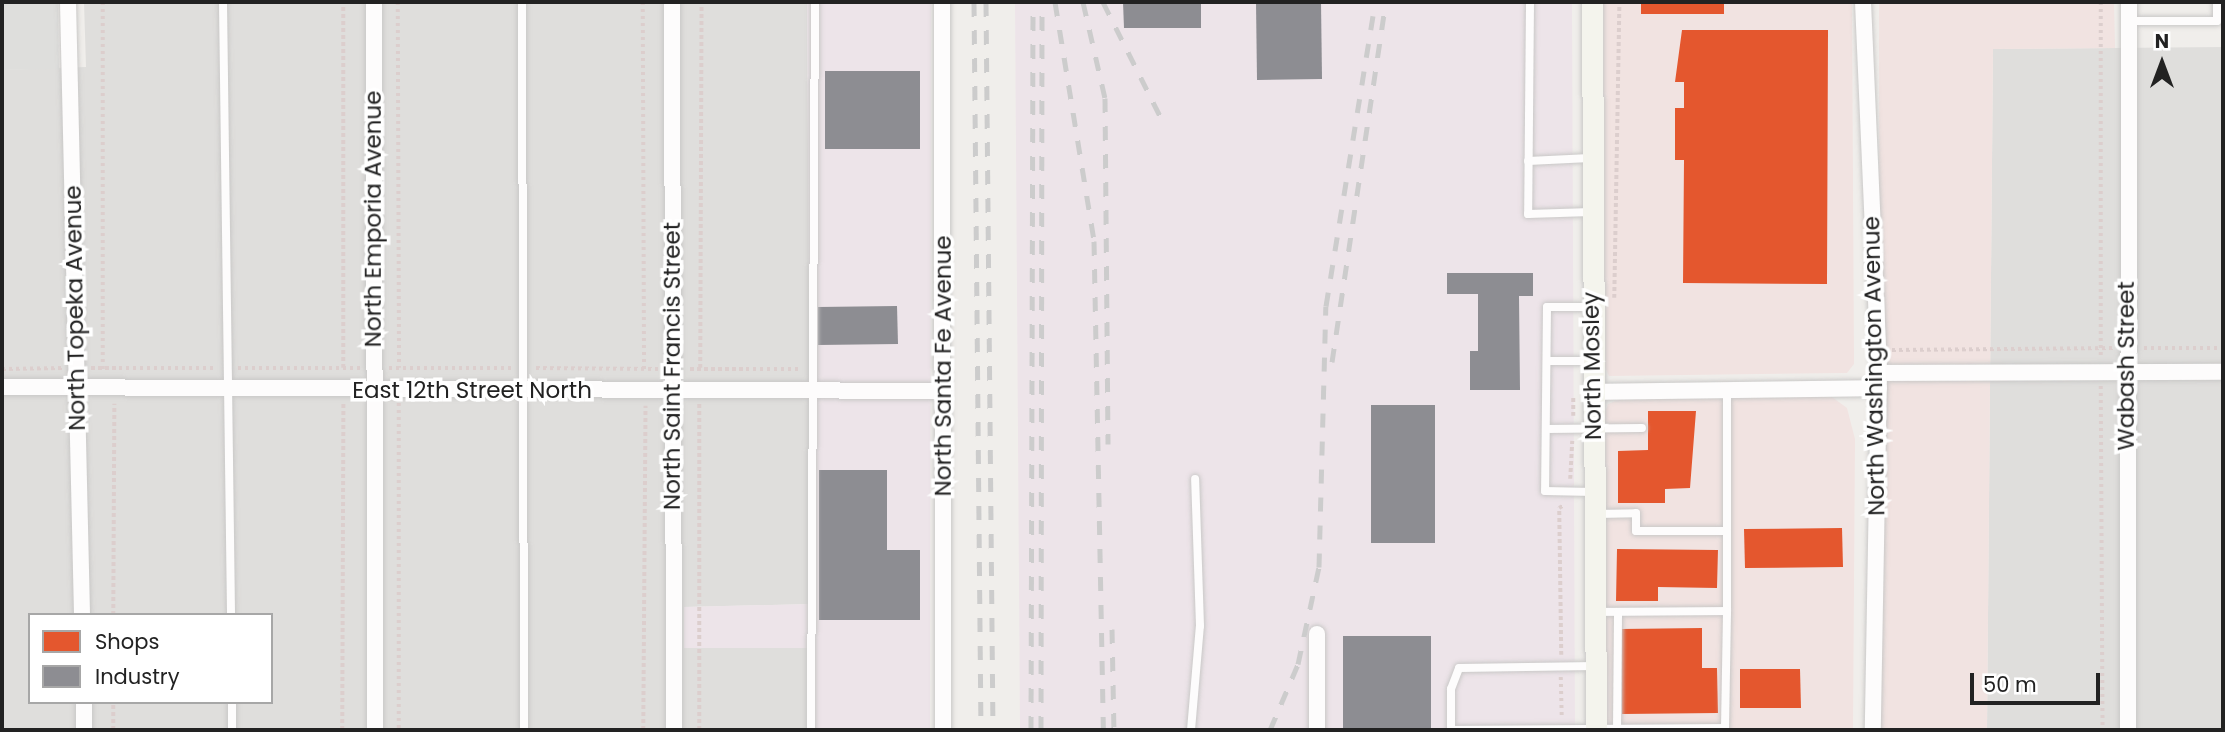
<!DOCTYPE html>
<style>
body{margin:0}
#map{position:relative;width:2225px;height:732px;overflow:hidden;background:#f0eeeb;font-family:Poppins,sans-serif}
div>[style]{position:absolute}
.residential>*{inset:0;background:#dfdedc}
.commercial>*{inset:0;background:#f1e3e1}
.industrial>*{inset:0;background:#ede4e9}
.religious>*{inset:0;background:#dededc}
.shops>*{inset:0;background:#e4572e}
.industry>*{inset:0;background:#8d8d92}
.path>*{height:3.5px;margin-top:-1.75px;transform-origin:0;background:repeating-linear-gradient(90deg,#dccecd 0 3.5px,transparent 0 7px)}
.roads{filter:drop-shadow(0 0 2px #c9c8c7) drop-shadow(0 0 2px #c9c8c7)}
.lane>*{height:8px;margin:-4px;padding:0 4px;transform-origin:4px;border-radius:4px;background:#fdfcfc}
.street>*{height:16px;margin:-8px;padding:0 8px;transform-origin:8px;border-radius:8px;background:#fdfcfc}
.secondary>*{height:21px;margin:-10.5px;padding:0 10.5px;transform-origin:10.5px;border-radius:10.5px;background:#f4f4ed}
.rail>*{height:5px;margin-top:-2.5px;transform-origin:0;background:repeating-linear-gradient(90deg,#ccc 0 14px,transparent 0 28px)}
span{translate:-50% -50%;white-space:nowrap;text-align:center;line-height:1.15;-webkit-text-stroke:7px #fff;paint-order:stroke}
.street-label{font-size:23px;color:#222}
.frame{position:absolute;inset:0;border:4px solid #222;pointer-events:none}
.legend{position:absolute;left:28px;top:613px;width:245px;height:91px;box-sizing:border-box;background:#fff;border:2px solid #a7a7a7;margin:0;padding:9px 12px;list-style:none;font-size:21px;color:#222}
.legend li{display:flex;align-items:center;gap:14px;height:35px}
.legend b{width:35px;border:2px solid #a7a7a7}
.north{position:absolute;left:2127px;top:28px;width:70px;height:70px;-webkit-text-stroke:5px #fff;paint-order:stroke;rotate:0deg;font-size:19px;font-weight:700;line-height:28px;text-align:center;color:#222}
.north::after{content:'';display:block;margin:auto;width:24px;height:32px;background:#222;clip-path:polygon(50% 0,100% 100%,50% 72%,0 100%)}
.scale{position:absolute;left:1970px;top:673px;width:130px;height:32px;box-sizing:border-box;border:4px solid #222;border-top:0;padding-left:9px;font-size:21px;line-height:24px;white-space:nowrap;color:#222;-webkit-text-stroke:5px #fff;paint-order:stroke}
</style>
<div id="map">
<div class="residential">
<div style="clip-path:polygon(evenodd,84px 2px,807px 2px,811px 604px,685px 607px,684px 648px,812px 648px,813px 730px,2px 730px,2px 70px,86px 67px,84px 2px,30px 615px,271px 615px,271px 702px,30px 702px,30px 615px)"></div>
<div style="clip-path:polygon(2223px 47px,2223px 730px,1987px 730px,1993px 49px)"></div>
</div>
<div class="commercial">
<div style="clip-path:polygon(1600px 2px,1852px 2px,1854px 364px,1847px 373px,1609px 376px,1604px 365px)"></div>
<div style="clip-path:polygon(1879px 2px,2114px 2px,2115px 48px,1993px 49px,1987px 730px,1880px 730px)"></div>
<div style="clip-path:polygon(1628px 396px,1832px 397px,1847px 408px,1855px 439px,1853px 730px,1606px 730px,1604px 415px,1608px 404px)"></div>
</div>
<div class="industrial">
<div style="clip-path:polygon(807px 2px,931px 2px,930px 730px,813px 730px,812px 648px,684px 648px,684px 607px,811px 604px)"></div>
<div style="clip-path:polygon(1015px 2px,1572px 2px,1575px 730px,1020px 730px)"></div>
</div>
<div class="religious">
<div style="clip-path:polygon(2px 2px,58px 2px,59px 69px,2px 70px)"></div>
</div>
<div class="shops">
<div style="clip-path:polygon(1641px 2px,1724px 2px,1724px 14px,1641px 14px)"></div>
<div style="clip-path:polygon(1682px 30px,1828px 30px,1827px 284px,1683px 283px,1684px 160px,1675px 160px,1675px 108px,1684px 108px,1684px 82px,1675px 82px)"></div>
<div style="clip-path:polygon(1648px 411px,1696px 411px,1690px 488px,1665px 489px,1665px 503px,1618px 503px,1618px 451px,1648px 450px)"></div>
<div style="clip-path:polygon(1842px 528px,1843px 567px,1745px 568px,1744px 529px)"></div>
<div style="clip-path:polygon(1617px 549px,1718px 550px,1717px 588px,1658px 587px,1658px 601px,1616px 601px)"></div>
<div style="clip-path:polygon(1702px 628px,1702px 668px,1717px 668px,1718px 713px,1622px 714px,1621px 629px)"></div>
<div style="clip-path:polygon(1740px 669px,1800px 669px,1801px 708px,1740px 708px)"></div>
</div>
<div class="industry">
<div style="clip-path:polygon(1123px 2px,1201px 2px,1201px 28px,1124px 28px)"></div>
<div style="clip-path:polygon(1256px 2px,1321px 2px,1322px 79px,1257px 80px)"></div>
<div style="clip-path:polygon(825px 71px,920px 71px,920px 149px,825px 149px)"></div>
<div style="clip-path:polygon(1447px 273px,1533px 273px,1533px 296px,1519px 296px,1520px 390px,1470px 390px,1470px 351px,1478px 351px,1478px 294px,1447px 294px)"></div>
<div style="clip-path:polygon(897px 306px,898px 344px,818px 345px,818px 307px)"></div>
<div style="clip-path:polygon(1371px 405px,1435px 405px,1435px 543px,1371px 543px)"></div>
<div style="clip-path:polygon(819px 470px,887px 470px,887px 550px,920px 550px,920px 620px,819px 620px)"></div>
<div style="clip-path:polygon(1343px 636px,1431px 636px,1431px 730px,1343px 730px)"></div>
</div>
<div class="path">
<div style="left:103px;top:2px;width:369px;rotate:90deg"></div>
<div style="left:398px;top:2px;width:366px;rotate:89.8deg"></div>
<div style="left:643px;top:2px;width:369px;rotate:89.8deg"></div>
<div style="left:2101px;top:2px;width:355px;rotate:90deg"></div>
<div style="left:1614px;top:298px;width:296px;rotate:-89deg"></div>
<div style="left:2144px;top:348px;width:79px"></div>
<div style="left:1892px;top:350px;width:223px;rotate:-0.5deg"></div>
<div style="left:91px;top:368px;width:126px"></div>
<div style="left:238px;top:368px;width:122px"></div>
<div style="left:343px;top:368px;width:366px;rotate:-90deg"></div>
<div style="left:389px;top:368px;width:122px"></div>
<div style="left:536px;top:368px;width:122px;rotate:0.5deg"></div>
<div style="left:700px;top:368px;width:366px;rotate:-89.8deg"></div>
<div style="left:2px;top:369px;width:61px;rotate:-0.9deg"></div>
<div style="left:690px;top:369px;width:111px"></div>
<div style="left:2101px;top:386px;width:344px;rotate:89.7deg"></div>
<div style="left:399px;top:403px;width:327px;rotate:90deg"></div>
<div style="left:1573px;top:416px;width:20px;rotate:-90deg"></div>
<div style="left:1570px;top:479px;width:38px;rotate:-87deg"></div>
<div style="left:113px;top:615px;width:211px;rotate:-89.7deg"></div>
<div style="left:1561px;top:655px;width:147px;rotate:-90.8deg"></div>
<div style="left:1559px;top:508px;width:6px;rotate:-31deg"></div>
<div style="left:1561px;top:677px;width:41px;rotate:88.6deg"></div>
<div style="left:113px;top:730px;width:28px;rotate:-90deg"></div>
<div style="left:342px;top:730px;width:327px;rotate:-89.8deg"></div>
<div style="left:643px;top:730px;width:324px;rotate:-89.6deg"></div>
<div style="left:699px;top:730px;width:327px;rotate:-90deg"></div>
</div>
<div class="roads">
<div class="lane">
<div style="left:223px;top:2px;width:613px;rotate:89.25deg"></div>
<div style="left:522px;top:2px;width:728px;rotate:89.84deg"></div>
<div style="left:1530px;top:2px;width:212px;rotate:90.5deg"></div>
<div style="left:1528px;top:214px;width:63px;rotate:-1.8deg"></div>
<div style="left:2129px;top:21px;width:88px"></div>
<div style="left:2217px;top:21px;width:19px;rotate:-90deg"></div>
<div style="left:1528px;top:161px;width:62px;rotate:-2.8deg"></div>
<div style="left:1592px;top:307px;width:45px;rotate:180deg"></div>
<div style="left:1547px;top:307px;width:184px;rotate:90.6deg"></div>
<div style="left:1545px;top:491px;width:48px;rotate:1.2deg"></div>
<div style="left:1547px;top:361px;width:45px"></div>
<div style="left:1727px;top:390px;width:141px;rotate:90deg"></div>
<div style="left:1546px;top:429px;width:96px;rotate:-0.6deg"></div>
<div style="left:1597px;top:514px;width:39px;rotate:-1deg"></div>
<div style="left:1636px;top:513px;width:18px;rotate:90deg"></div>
<div style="left:1636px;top:531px;width:91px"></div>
<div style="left:1727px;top:531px;width:80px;rotate:90deg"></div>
<div style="left:232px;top:702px;width:28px;rotate:90deg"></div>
<div style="left:811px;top:730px;width:728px;rotate:-89.69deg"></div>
<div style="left:1191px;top:730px;width:104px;rotate:-85.1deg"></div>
<div style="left:1200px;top:626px;width:147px;rotate:-91.9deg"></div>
<div style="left:1451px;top:730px;width:274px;rotate:-0.4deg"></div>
<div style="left:1725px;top:728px;width:117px;rotate:-89deg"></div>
<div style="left:1727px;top:611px;width:131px;rotate:179.6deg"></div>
<div style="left:1451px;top:730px;width:41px;rotate:-90deg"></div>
<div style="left:1451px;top:689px;width:22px;rotate:-69deg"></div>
<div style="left:1459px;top:668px;width:136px;rotate:-0.8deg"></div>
<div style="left:1617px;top:730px;width:118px;rotate:-89.5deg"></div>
</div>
<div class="street">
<div style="left:68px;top:2px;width:613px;rotate:88.69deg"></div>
<div style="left:374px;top:2px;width:728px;rotate:89.92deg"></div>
<div style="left:672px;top:2px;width:728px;rotate:89.84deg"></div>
<div style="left:942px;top:2px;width:728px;rotate:89.92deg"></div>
<div style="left:1863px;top:2px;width:371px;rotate:87.5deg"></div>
<div style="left:1879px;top:373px;width:357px;rotate:91deg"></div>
<div style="left:1879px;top:373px;width:344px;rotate:-0.2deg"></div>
<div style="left:2px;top:387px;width:941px;rotate:0.24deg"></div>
<div style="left:1593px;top:392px;width:286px;rotate:-0.8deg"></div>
<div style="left:84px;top:702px;width:28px;rotate:90deg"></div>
<div style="left:1317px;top:730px;width:96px;rotate:-90deg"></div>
<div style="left:2128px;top:730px;width:728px;rotate:-89.92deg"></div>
</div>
<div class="secondary">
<div style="left:1592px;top:2px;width:728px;rotate:89.69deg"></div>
</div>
</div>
<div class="rail">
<div style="left:974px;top:2px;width:728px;rotate:89.45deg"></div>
<div style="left:986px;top:2px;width:728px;rotate:89.45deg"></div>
<div style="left:1055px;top:2px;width:242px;rotate:80.7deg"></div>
<div style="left:1094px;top:241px;width:489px;rotate:88.9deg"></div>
<div style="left:1083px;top:2px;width:98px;rotate:77.1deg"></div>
<div style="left:1105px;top:98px;width:346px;rotate:89.5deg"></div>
<div style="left:1103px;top:2px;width:134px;rotate:63.4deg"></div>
<div style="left:1332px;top:362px;width:364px;rotate:-81.5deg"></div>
<div style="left:1112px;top:629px;width:101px;rotate:88.9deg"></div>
<div style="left:1031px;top:730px;width:728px;rotate:-89.84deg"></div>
<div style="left:1041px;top:730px;width:725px;rotate:-89.92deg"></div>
<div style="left:1270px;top:730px;width:72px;rotate:-67deg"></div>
<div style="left:1298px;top:664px;width:99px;rotate:-77.8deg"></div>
<div style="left:1319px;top:567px;width:261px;rotate:-88.5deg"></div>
<div style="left:1326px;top:306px;width:308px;rotate:-80.8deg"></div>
</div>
<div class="street-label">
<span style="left:373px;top:219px;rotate:-90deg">North Emporia Avenue</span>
<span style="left:75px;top:308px;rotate:-91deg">North Topeka Avenue</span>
<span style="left:672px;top:366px;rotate:-90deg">North Saint Francis Street</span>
<span style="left:943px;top:366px;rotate:-90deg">North Santa Fe Avenue</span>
<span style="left:1592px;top:366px;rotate:-91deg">North Mosley</span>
<span style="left:1874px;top:366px;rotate:-91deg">North Washington Avenue</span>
<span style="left:2126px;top:366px;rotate:-90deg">Wabash Street</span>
<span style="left:472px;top:390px">East 12th Street North</span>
</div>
<div class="frame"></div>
<ul class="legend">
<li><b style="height:19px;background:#e4572e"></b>Shops</li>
<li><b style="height:19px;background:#8d8d92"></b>Industry</li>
</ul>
<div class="north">N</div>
<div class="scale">50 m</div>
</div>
